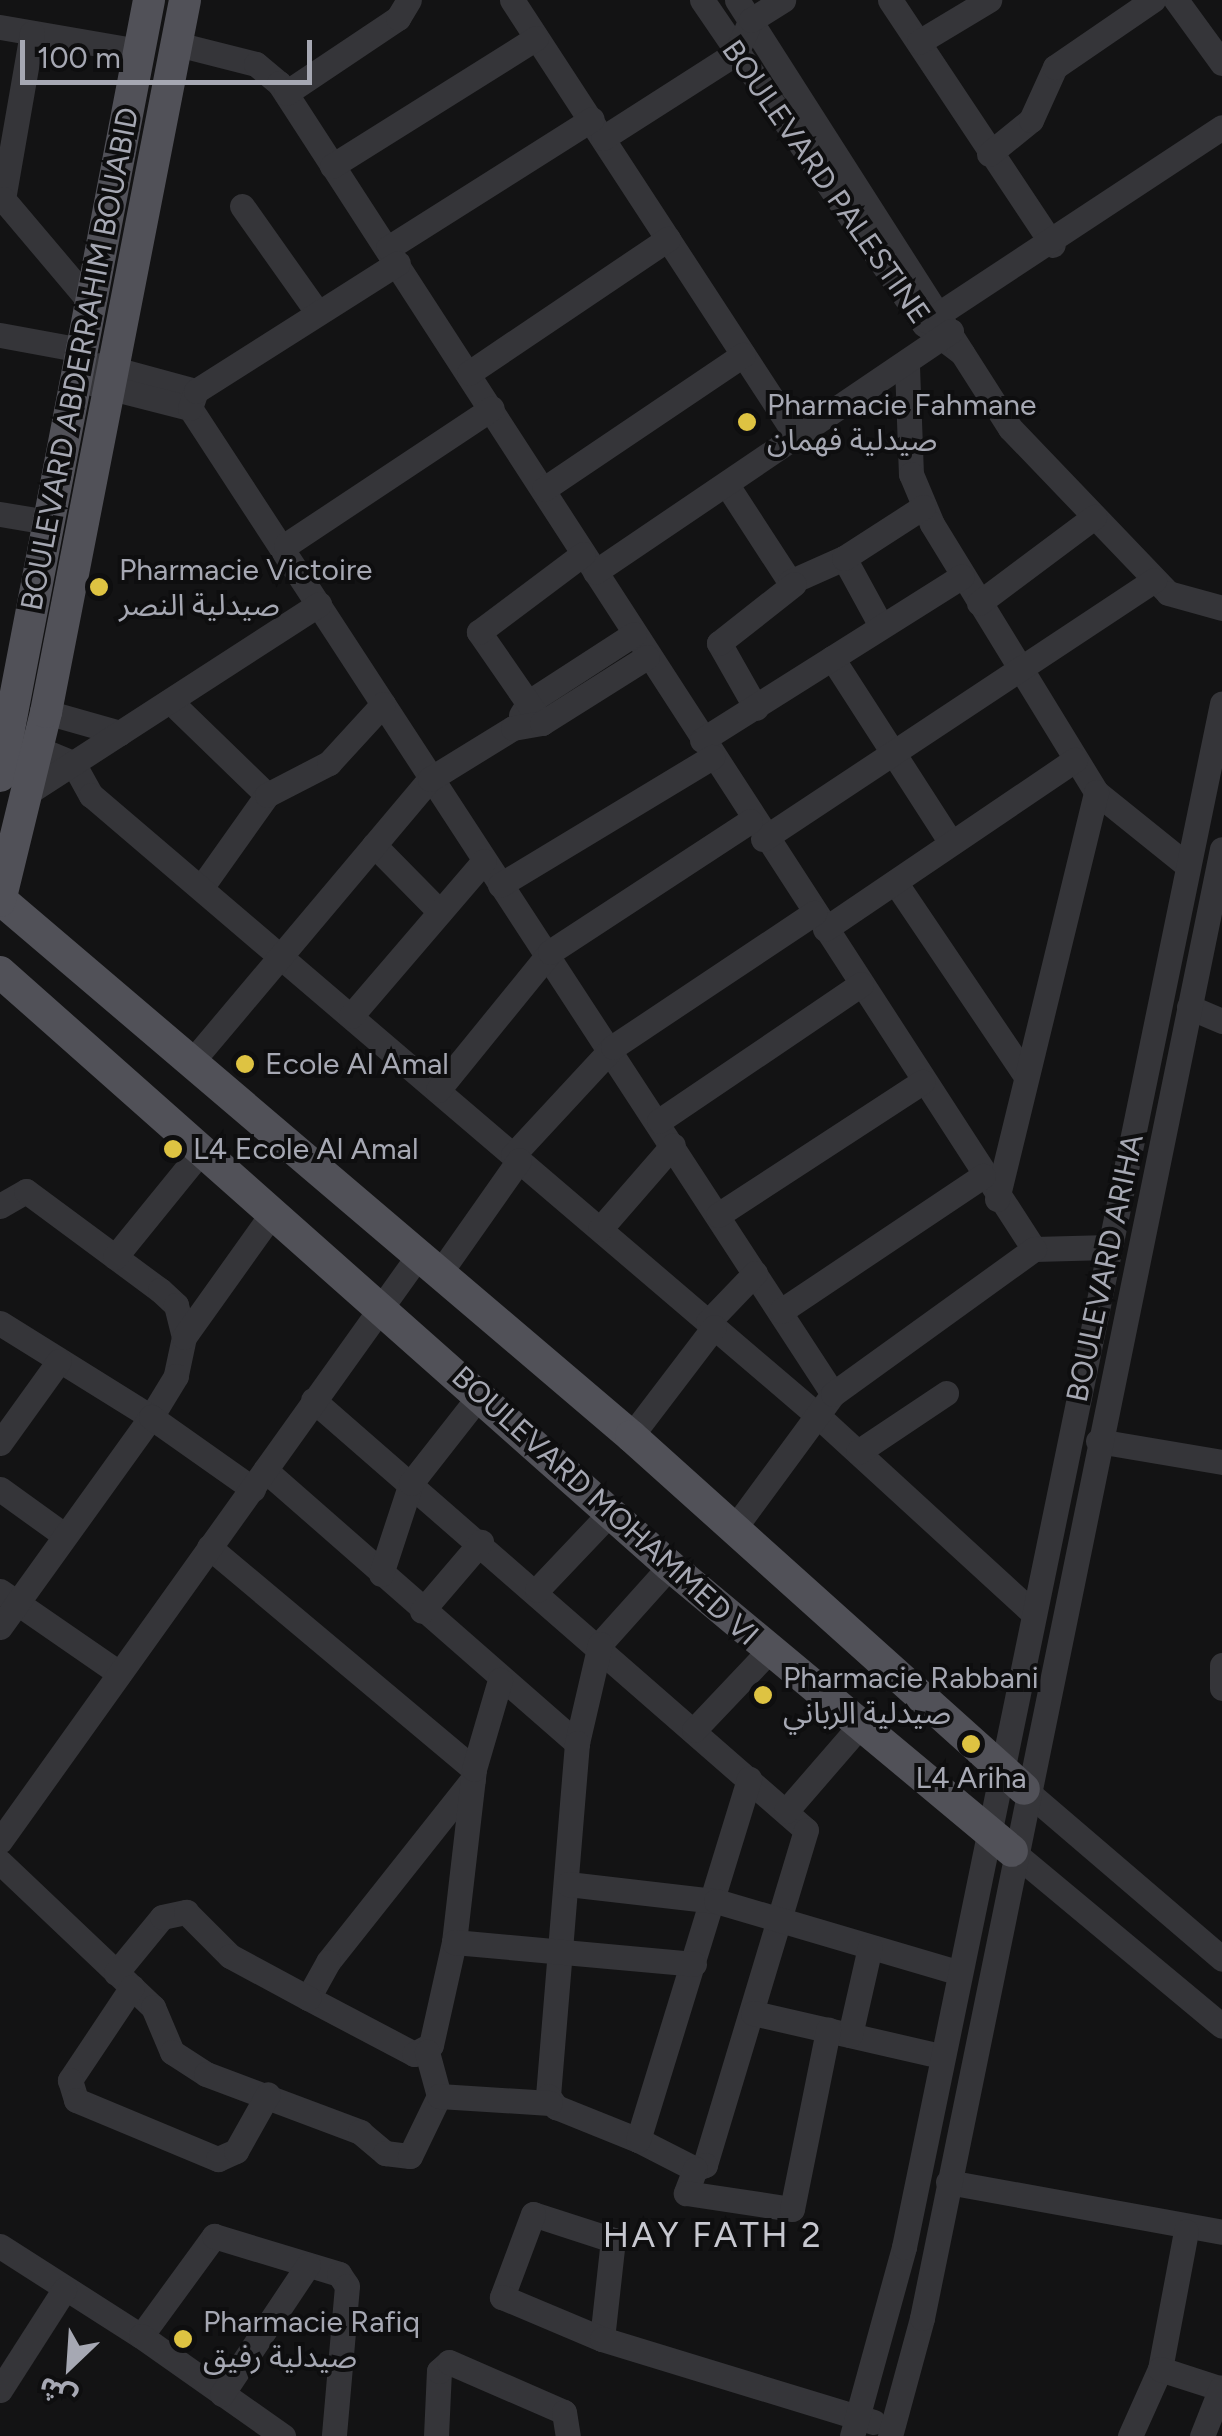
<!DOCTYPE html>
<meta charset="utf-8">
<style>
body{margin:0}
#map{position:relative;width:1222px;height:2436px;overflow:hidden;background:#131314;font-family:Figtree,"Noto Sans Arabic",sans-serif}
div>[style]{position:absolute}
.minor>*{height:25px;margin:-12.5px;padding:0 12.5px;transform-origin:12.5px;border-radius:12.5px;background:#353539}
.major>*{height:32px;margin:-16px;padding:0 16px;transform-origin:16px;border-radius:16px;background:#515158}
.dots>*{width:28px;height:28px;translate:-50% -50%;box-sizing:border-box;border:5px solid #0e0e0f;border-radius:50%}
span{translate:-50% -50%;white-space:nowrap;text-align:center;line-height:1.15;-webkit-text-stroke:8px #0e0e0f;paint-order:stroke}
.street-label{font-size:30px;color:#a6a8b3}
.poi-label{font-size:30px;color:#a6a8b3}
.left{translate:0 -50%;text-align:left}
.quarter-label{font-size:35px;color:#c7c8d0;letter-spacing:2.5px}
.north{position:absolute;left:20px;top:2316px;width:100px;height:100px;-webkit-text-stroke:8px #0e0e0f;paint-order:stroke;rotate:205deg;font-size:28px;font-weight:700;line-height:40px;text-align:center;color:#a6a8b3}
.north::after{content:'';display:block;margin:auto;width:35px;height:45px;background:#a6a8b3;clip-path:polygon(50% 0,100% 100%,50% 72%,0 100%)}
.scale{position:absolute;left:20px;top:40px;width:292px;height:45px;box-sizing:border-box;border:5px solid #a6a8b3;border-top:0;padding-left:12px;font-size:30px;line-height:35px;white-space:nowrap;color:#a6a8b3;-webkit-text-stroke:8px #0e0e0f;paint-order:stroke}
</style>
<div id="map">
<div class="minor">
<div style="left:512px;top:0;width:522px;rotate:56.89deg"></div>
<div style="left:702px;top:0;width:393px;rotate:55.6deg"></div>
<div style="left:924px;top:324px;width:48px;rotate:37.3deg"></div>
<div style="left:737px;top:0;width:508px;rotate:57.47deg"></div>
<div style="left:1010px;top:428px;width:228px;rotate:46.2deg"></div>
<div style="left:1168px;top:593px;width:56px;rotate:15.5deg"></div>
<div style="left:890px;top:0;width:294px;rotate:56.4deg"></div>
<div style="left:1176px;top:0;width:78px;rotate:53.9deg"></div>
<div style="left:0;top:27px;width:141px;rotate:9.8deg"></div>
<div style="left:32px;top:33px;width:169px;rotate:99.9deg"></div>
<div style="left:3px;top:199px;width:136px;rotate:49.8deg"></div>
<div style="left:919px;top:42px;width:82px;rotate:-31deg"></div>
<div style="left:177px;top:44px;width:81px;rotate:14.2deg"></div>
<div style="left:256px;top:64px;width:30px;rotate:40deg"></div>
<div style="left:279px;top:83px;width:1389px;rotate:57.08deg"></div>
<div style="left:1034px;top:1249px;width:75px;rotate:-1.5deg"></div>
<div style="left:286px;top:93px;width:135px;rotate:-33.8deg"></div>
<div style="left:398px;top:18px;width:21px;rotate:-59deg"></div>
<div style="left:603px;top:138px;width:158px;rotate:-32.6deg"></div>
<div style="left:736px;top:53px;width:36px;rotate:-66deg"></div>
<div style="left:751px;top:20px;width:38px;rotate:-32deg"></div>
<div style="left:989px;top:154px;width:54px;rotate:-39deg"></div>
<div style="left:1031px;top:120px;width:58px;rotate:-65.6deg"></div>
<div style="left:1055px;top:67px;width:119px;rotate:-34.4deg"></div>
<div style="left:332px;top:166px;width:241px;rotate:-32.1deg"></div>
<div style="left:242px;top:206px;width:130px;rotate:54.7deg"></div>
<div style="left:388px;top:248px;width:241px;rotate:-32.3deg"></div>
<div style="left:928px;top:321px;width:352px;rotate:-33.4deg"></div>
<div style="left:0;top:335px;width:83px;rotate:10.4deg"></div>
<div style="left:100px;top:365px;width:99px;rotate:15.2deg"></div>
<div style="left:907px;top:366px;width:108px;rotate:87.9deg"></div>
<div style="left:911px;top:474px;width:54px;rotate:67.2deg"></div>
<div style="left:932px;top:524px;width:314px;rotate:58.5deg"></div>
<div style="left:1096px;top:792px;width:118px;rotate:38.8deg"></div>
<div style="left:469px;top:373px;width:240px;rotate:-34deg"></div>
<div style="left:95px;top:384px;width:98px;rotate:14.2deg"></div>
<div style="left:190px;top:408px;width:1177px;rotate:56.89deg"></div>
<div style="left:190px;top:408px;width:18px;rotate:-71deg"></div>
<div style="left:196px;top:391px;width:239px;rotate:-32.4deg"></div>
<div style="left:727px;top:485px;width:116px;rotate:57deg"></div>
<div style="left:790px;top:582px;width:59px;rotate:-24deg"></div>
<div style="left:844px;top:558px;width:77px;rotate:61.4deg"></div>
<div style="left:544px;top:489px;width:240px;rotate:-34deg"></div>
<div style="left:0;top:514px;width:49px;rotate:9.5deg"></div>
<div style="left:286px;top:545px;width:247px;rotate:-33.6deg"></div>
<div style="left:844px;top:558px;width:94px;rotate:-32.8deg"></div>
<div style="left:595px;top:572px;width:430px;rotate:-34.1deg"></div>
<div style="left:979px;top:603px;width:144px;rotate:-36.8deg"></div>
<div style="left:832px;top:658px;width:220px;rotate:57.2deg"></div>
<div style="left:170px;top:701px;width:135px;rotate:44.1deg"></div>
<div style="left:267px;top:795px;width:114px;rotate:125.4deg"></div>
<div style="left:756px;top:708px;width:75px;rotate:-119.6deg"></div>
<div style="left:719px;top:643px;width:95px;rotate:-38.2deg"></div>
<div style="left:46px;top:712px;width:77px;rotate:15.8deg"></div>
<div style="left:521px;top:715px;width:15px;rotate:-58deg"></div>
<div style="left:529px;top:702px;width:125px;rotate:-32.9deg"></div>
<div style="left:542px;top:723px;width:111px;rotate:-124.7deg"></div>
<div style="left:479px;top:632px;width:130px;rotate:-36.9deg"></div>
<div style="left:702px;top:740px;width:307px;rotate:-32.2deg"></div>
<div style="left:22px;top:742px;width:55px;rotate:22.4deg"></div>
<div style="left:73px;top:763px;width:37px;rotate:61deg"></div>
<div style="left:91px;top:795px;width:956px;rotate:40.5deg"></div>
<div style="left:818px;top:1416px;width:292px;rotate:42.5deg"></div>
<div style="left:27px;top:793px;width:348px;rotate:-32.9deg"></div>
<div style="left:267px;top:795px;width:70px;rotate:-27.3deg"></div>
<div style="left:329px;top:763px;width:80px;rotate:-47.5deg"></div>
<div style="left:763px;top:839px;width:469px;rotate:-33.5deg"></div>
<div style="left:374px;top:845px;width:94px;rotate:45.4deg"></div>
<div style="left:895px;top:882px;width:233px;rotate:56deg"></div>
<div style="left:500px;top:885px;width:248px;rotate:-31.1deg"></div>
<div style="left:825px;top:929px;width:302px;rotate:-34.1deg"></div>
<div style="left:1189px;top:1007px;width:36px;rotate:23deg"></div>
<div style="left:351px;top:1016px;width:204px;rotate:-49.4deg"></div>
<div style="left:194px;top:1059px;width:366px;rotate:-49.9deg"></div>
<div style="left:430px;top:779px;width:97px;rotate:-31.6deg"></div>
<div style="left:513px;top:728px;width:29px;rotate:-10deg"></div>
<div style="left:542px;top:723px;width:124px;rotate:-32.2deg"></div>
<div style="left:438px;top:1090px;width:178px;rotate:-50.9deg"></div>
<div style="left:550px;top:952px;width:239px;rotate:-33.2deg"></div>
<div style="left:659px;top:1121px;width:244px;rotate:-34.1deg"></div>
<div style="left:513px;top:1155px;width:147px;rotate:-47.2deg"></div>
<div style="left:613px;top:1047px;width:242px;rotate:-33.7deg"></div>
<div style="left:997px;top:1199px;width:419px;rotate:-76.3deg"></div>
<div style="left:0;top:1206px;width:30px;rotate:-30deg"></div>
<div style="left:26px;top:1191px;width:167px;rotate:36.5deg"></div>
<div style="left:160px;top:1290px;width:22px;rotate:43deg"></div>
<div style="left:176px;top:1305px;width:33px;rotate:76deg"></div>
<div style="left:184px;top:1337px;width:40px;rotate:102deg"></div>
<div style="left:176px;top:1376px;width:48px;rotate:121.4deg"></div>
<div style="left:151px;top:1417px;width:178px;rotate:-148.1deg"></div>
<div style="left:718px;top:1215px;width:244px;rotate:-33.1deg"></div>
<div style="left:600px;top:1229px;width:111px;rotate:-49deg"></div>
<div style="left:115px;top:1257px;width:138px;rotate:-50.9deg"></div>
<div style="left:439px;top:1274px;width:139px;rotate:-54.9deg"></div>
<div style="left:781px;top:1311px;width:243px;rotate:-33.8deg"></div>
<div style="left:708px;top:1322px;width:68px;rotate:-46.2deg"></div>
<div style="left:184px;top:1337px;width:153px;rotate:-54.5deg"></div>
<div style="left:313px;top:1400px;width:654px;rotate:41.1deg"></div>
<div style="left:806px;top:1830px;width:350px;rotate:106.8deg"></div>
<div style="left:705px;top:2165px;width:11px;rotate:158deg"></div>
<div style="left:695px;top:2169px;width:64px;rotate:-153deg"></div>
<div style="left:631px;top:1436px;width:137px;rotate:-52.7deg"></div>
<div style="left:1098px;top:1441px;width:126px;rotate:9.6deg"></div>
<div style="left:0;top:1443px;width:101px;rotate:-54.3deg"></div>
<div style="left:858px;top:1452px;width:106px;rotate:-33.8deg"></div>
<div style="left:265px;top:1470px;width:415px;rotate:41.2deg"></div>
<div style="left:0;top:1489px;width:79px;rotate:35.7deg"></div>
<div style="left:733px;top:1530px;width:169px;rotate:-53.7deg"></div>
<div style="left:833px;top:1394px;width:248px;rotate:-35.8deg"></div>
<div style="left:209px;top:1547px;width:346px;rotate:40deg"></div>
<div style="left:670px;top:1566px;width:105px;rotate:131.9deg"></div>
<div style="left:600px;top:1644px;width:102px;rotate:103.1deg"></div>
<div style="left:577px;top:1743px;width:354px;rotate:94.7deg"></div>
<div style="left:548px;top:2096px;width:14px;rotate:54deg"></div>
<div style="left:556px;top:2107px;width:88px;rotate:21.9deg"></div>
<div style="left:638px;top:2140px;width:378px;rotate:-72.9deg"></div>
<div style="left:381px;top:1574px;width:96px;rotate:-71.8deg"></div>
<div style="left:411px;top:1483px;width:112px;rotate:-51.9deg"></div>
<div style="left:537px;top:1590px;width:108px;rotate:-46.5deg"></div>
<div style="left:0;top:1591px;width:145px;rotate:34.6deg"></div>
<div style="left:422px;top:1611px;width:91px;rotate:-49.5deg"></div>
<div style="left:0;top:1627px;width:259px;rotate:-54.3deg"></div>
<div style="left:151px;top:1417px;width:125px;rotate:35.2deg"></div>
<div style="left:1222px;top:1665px;width:23px;rotate:90deg"></div>
<div style="left:694px;top:1730px;width:109px;rotate:-46.5deg"></div>
<div style="left:473px;top:1779px;width:233px;rotate:128.4deg"></div>
<div style="left:328px;top:1962px;width:41px;rotate:119.1deg"></div>
<div style="left:308px;top:1998px;width:120px;rotate:27.8deg"></div>
<div style="left:414px;top:2054px;width:19px;rotate:-28deg"></div>
<div style="left:431px;top:2045px;width:106px;rotate:-77.4deg"></div>
<div style="left:454px;top:1942px;width:174px;rotate:-83.4deg"></div>
<div style="left:474px;top:1769px;width:93px;rotate:-73.7deg"></div>
<div style="left:1024px;top:1789px;width:261px;rotate:40.6deg"></div>
<div style="left:786px;top:1811px;width:110px;rotate:-49.1deg"></div>
<div style="left:0;top:1841px;width:719px;rotate:-54.45deg"></div>
<div style="left:1012px;top:1851px;width:273px;rotate:39.8deg"></div>
<div style="left:0;top:1862px;width:211px;rotate:43.5deg"></div>
<div style="left:153px;top:2007px;width:49px;rotate:67.1deg"></div>
<div style="left:172px;top:2052px;width:40px;rotate:32.9deg"></div>
<div style="left:206px;top:2074px;width:165px;rotate:20.6deg"></div>
<div style="left:360px;top:2132px;width:33px;rotate:40deg"></div>
<div style="left:385px;top:2153px;width:25px;rotate:7deg"></div>
<div style="left:410px;top:2156px;width:67px;rotate:-64.2deg"></div>
<div style="left:439px;top:2096px;width:46px;rotate:-105.3deg"></div>
<div style="left:568px;top:1884px;width:149px;rotate:6.6deg"></div>
<div style="left:716px;top:1901px;width:252px;rotate:16.4deg"></div>
<div style="left:454px;top:1942px;width:241px;rotate:5.2deg"></div>
<div style="left:116px;top:1973px;width:72px;rotate:-50.6deg"></div>
<div style="left:162px;top:1917px;width:25px;rotate:-12deg"></div>
<div style="left:186px;top:1912px;width:62px;rotate:45deg"></div>
<div style="left:230px;top:1956px;width:89px;rotate:28.3deg"></div>
<div style="left:132px;top:1987px;width:112px;rotate:123.7deg"></div>
<div style="left:70px;top:2080px;width:21px;rotate:73deg"></div>
<div style="left:76px;top:2100px;width:154px;rotate:22.6deg"></div>
<div style="left:218px;top:2159px;width:20px;rotate:-24deg"></div>
<div style="left:236px;top:2151px;width:65px;rotate:-60.7deg"></div>
<div style="left:753px;top:2013px;width:193px;rotate:12.9deg"></div>
<div style="left:850px;top:2035px;width:90px;rotate:-77.2deg"></div>
<div style="left:439px;top:2096px;width:111px;rotate:3.6deg"></div>
<div style="left:695px;top:2169px;width:26px;rotate:111deg"></div>
<div style="left:686px;top:2193px;width:107px;rotate:8.6deg"></div>
<div style="left:792px;top:2209px;width:183px;rotate:-78.6deg"></div>
<div style="left:948px;top:2182px;width:279px;rotate:10.3deg"></div>
<div style="left:0;top:2246px;width:167px;rotate:32.6deg"></div>
<div style="left:141px;top:2336px;width:124px;rotate:-53.9deg"></div>
<div style="left:214px;top:2236px;width:131px;rotate:16.9deg"></div>
<div style="left:339px;top:2274px;width:14px;rotate:56deg"></div>
<div style="left:347px;top:2286px;width:151px;rotate:95deg"></div>
<div style="left:141px;top:2336px;width:174px;rotate:35.2deg"></div>
<div style="left:602px;top:2339px;width:100px;rotate:-83.7deg"></div>
<div style="left:613px;top:2240px;width:84px;rotate:-162deg"></div>
<div style="left:533px;top:2214px;width:89px;rotate:110.5deg"></div>
<div style="left:502px;top:2297px;width:108px;rotate:22.8deg"></div>
<div style="left:602px;top:2339px;width:284px;rotate:17deg"></div>
<div style="left:1160px;top:2369px;width:140px;rotate:-79.3deg"></div>
<div style="left:0;top:2390px;width:119px;rotate:-57.4deg"></div>
<div style="left:222px;top:2394px;width:155px;rotate:-56.3deg"></div>
<div style="left:436px;top:2436px;width:65px;rotate:-87.4deg"></div>
<div style="left:439px;top:2371px;width:13px;rotate:-42deg"></div>
<div style="left:449px;top:2362px;width:125px;rotate:23.5deg"></div>
<div style="left:564px;top:2412px;width:24px;rotate:81deg"></div>
<div style="left:852px;top:2436px;width:196px;rotate:-74.6deg"></div>
<div style="left:904px;top:2247px;width:1576px;rotate:-78.36deg"></div>
<div style="left:890px;top:2436px;width:122px;rotate:-74.8deg"></div>
<div style="left:922px;top:2318px;width:1499px;rotate:-78.46deg"></div>
<div style="left:1130px;top:2436px;width:73px;rotate:-65.9deg"></div>
<div style="left:1160px;top:2369px;width:65px;rotate:17.9deg"></div>
<div style="left:1202px;top:2436px;width:52px;rotate:-68.4deg"></div>
</div>
<div class="major">
<div style="left:0;top:776px;width:790px;rotate:-79.13deg"></div>
<div style="left:0;top:899px;width:829px;rotate:40.4deg"></div>
<div style="left:631px;top:1436px;width:528px;rotate:41.93deg"></div>
<div style="left:0;top:901px;width:195px;rotate:-76.3deg"></div>
<div style="left:46px;top:712px;width:725px;rotate:-78.95deg"></div>
<div style="left:0;top:972px;width:895px;rotate:41.56deg"></div>
<div style="left:670px;top:1566px;width:445px;rotate:39.8deg"></div>
</div>
<div class="dots">
<div style="left:747px;top:422px;background:#dec342"></div>
<div style="left:99px;top:587px;background:#dec342"></div>
<div style="left:245px;top:1064px;background:#dec342"></div>
<div style="left:173px;top:1149px;background:#dec342"></div>
<div style="left:763px;top:1695px;background:#dec342"></div>
<div style="left:971px;top:1744px;background:#dec342"></div>
<div style="left:183px;top:2339px;background:#dec342"></div>
</div>
<div class="street-label">
<span style="left:826px;top:182px;rotate:55deg">BOULEVARD PALESTINE</span>
<span style="left:80px;top:359px;rotate:-79deg">BOULEVARD ABDERRAHIM BOUABID</span>
<span style="left:1105px;top:1268px;rotate:-78deg">BOULEVARD ARIHA</span>
<span style="left:605px;top:1506px;rotate:42deg">BOULEVARD MOHAMMED VI</span>
</div>
<div class="poi-label">
<span class="left" style="left:767px;top:422px">Pharmacie Fahmane<br>صيدلية فهمان</span>
<span class="left" style="left:119px;top:587px">Pharmacie Victoire<br>صيدلية النصر</span>
<span class="left" style="left:265px;top:1064px">Ecole Al Amal</span>
<span class="left" style="left:193px;top:1149px">L4 Ecole Al Amal</span>
<span class="left" style="left:783px;top:1695px">Pharmacie Rabbani<br>صيدلية الرباني</span>
<span style="left:971px;top:1778px">L4 Ariha</span>
<span class="left" style="left:203px;top:2339px">Pharmacie Rafiq<br>صيدلية رفيق</span>
</div>
<div class="quarter-label">
<span style="left:713px;top:2235px">HAY FATH 2</span>
</div>
<div class="north">ش</div>
<div class="scale">100 m</div>
</div>
